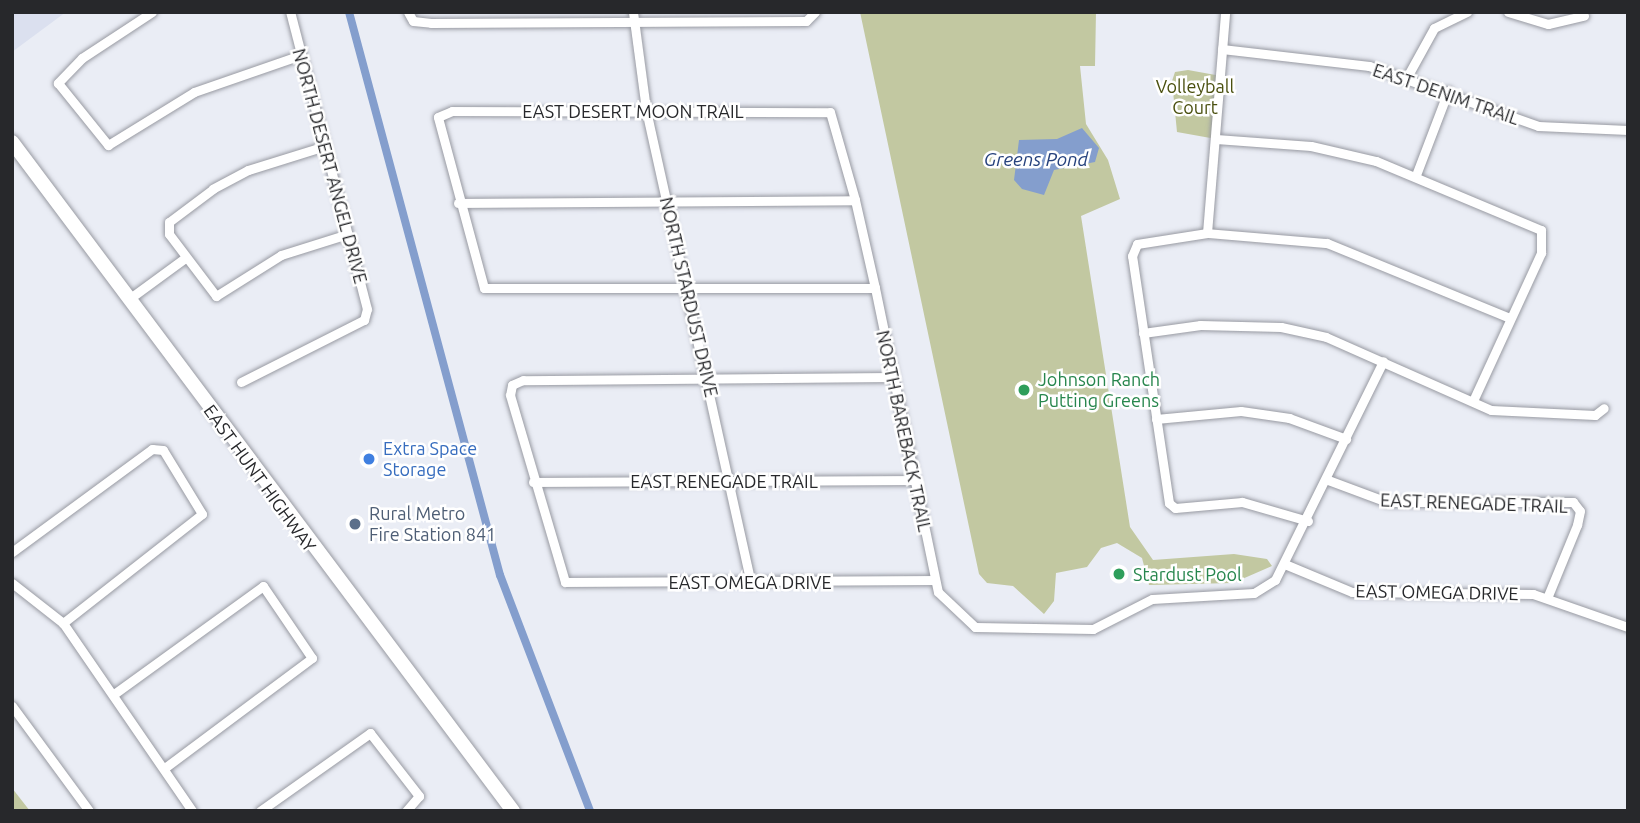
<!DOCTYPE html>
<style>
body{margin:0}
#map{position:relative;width:1640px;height:823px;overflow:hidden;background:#eaedf5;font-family:Ubuntu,sans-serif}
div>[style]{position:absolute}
.built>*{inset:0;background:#dbe0ef}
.green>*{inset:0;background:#c2c8a1}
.water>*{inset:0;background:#849ecd}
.round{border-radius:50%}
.canal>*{height:8px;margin:-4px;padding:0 4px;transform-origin:4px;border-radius:4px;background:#849ecd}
.roads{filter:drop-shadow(0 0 2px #989aa2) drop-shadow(0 0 2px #989aa2)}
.minor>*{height:9px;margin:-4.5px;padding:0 4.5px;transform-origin:4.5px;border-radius:4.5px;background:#fff}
.primary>*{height:14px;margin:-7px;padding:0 7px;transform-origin:7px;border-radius:7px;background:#fff}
.dots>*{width:19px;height:19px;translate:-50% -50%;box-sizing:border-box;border:4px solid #fff;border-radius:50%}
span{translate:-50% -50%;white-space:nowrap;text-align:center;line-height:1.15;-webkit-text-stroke:5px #fff;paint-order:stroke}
.park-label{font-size:18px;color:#4a500f}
.street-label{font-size:18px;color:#27282b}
.leisure-label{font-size:18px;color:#27864d}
.left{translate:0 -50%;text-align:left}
.shop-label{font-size:18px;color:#366cbe}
.service-label{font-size:18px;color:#4e5e75}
.water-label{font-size:19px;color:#26427d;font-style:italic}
.frame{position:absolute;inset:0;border:14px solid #27282b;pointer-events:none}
</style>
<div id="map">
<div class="built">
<div style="clip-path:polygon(12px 12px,66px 12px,12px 52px)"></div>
</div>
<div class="green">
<div style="clip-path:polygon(860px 12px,1096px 12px,1095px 66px,1080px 66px,1086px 124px,1108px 160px,1120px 199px,1081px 216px,1130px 527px,1153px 560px,1234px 554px,1267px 559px,1272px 566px,1233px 583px,1149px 585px,1142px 558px,1117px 543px,1101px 548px,1087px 567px,1056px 573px,1054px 601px,1044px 614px,1013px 586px,987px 583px,979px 574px)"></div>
<div style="clip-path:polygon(1188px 70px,1221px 76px,1216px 139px,1177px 132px,1172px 81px,1175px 72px)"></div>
<div style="clip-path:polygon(12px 788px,30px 811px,12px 811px)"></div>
</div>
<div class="water">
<div style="clip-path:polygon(1082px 128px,1099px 148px,1095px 162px,1054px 170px,1044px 195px,1022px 189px,1014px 180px,1019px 140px,1057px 139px)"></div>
<div class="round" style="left:1110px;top:565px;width:18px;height:18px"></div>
</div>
<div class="canal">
<div style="left:349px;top:12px;width:583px;rotate:74.99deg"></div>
<div style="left:500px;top:575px;width:253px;rotate:69.1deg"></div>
</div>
<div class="roads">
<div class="minor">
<div style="left:152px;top:12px;width:84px;rotate:146.7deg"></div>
<div style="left:82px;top:58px;width:35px;rotate:134deg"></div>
<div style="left:58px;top:83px;width:80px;rotate:51.1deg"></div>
<div style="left:108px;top:145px;width:101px;rotate:-31.6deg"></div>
<div style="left:194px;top:92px;width:113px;rotate:-19.1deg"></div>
<div style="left:408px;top:12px;width:10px;rotate:61deg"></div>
<div style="left:413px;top:21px;width:18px;rotate:6deg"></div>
<div style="left:431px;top:23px;width:375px;rotate:-0.3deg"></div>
<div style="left:806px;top:21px;width:13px;rotate:-45deg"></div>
<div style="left:633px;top:12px;width:99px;rotate:82.4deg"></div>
<div style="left:646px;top:110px;width:484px;rotate:77.5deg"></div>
<div style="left:1508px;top:12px;width:42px;rotate:16.7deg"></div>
<div style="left:1548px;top:24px;width:37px;rotate:-13deg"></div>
<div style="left:1222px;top:49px;width:148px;rotate:6.6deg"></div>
<div style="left:1369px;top:66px;width:179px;rotate:19.5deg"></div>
<div style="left:1538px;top:126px;width:90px;rotate:2.5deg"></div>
<div style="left:1407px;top:77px;width:56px;rotate:-61.1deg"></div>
<div style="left:1434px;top:28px;width:37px;rotate:-26deg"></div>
<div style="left:1216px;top:139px;width:95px;rotate:4.2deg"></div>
<div style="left:1311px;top:146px;width:67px;rotate:13deg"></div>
<div style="left:1376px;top:161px;width:179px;rotate:22.7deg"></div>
<div style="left:1541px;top:230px;width:23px;rotate:90deg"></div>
<div style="left:1541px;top:253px;width:163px;rotate:114.7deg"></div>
<div style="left:325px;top:146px;width:81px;rotate:162.7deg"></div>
<div style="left:248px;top:170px;width:40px;rotate:152deg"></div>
<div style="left:213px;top:189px;width:55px;rotate:143.1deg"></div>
<div style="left:169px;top:222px;width:12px;rotate:90deg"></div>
<div style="left:169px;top:234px;width:78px;rotate:52.8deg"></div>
<div style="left:216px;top:296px;width:77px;rotate:-32.2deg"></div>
<div style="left:281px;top:255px;width:70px;rotate:-17.4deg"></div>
<div style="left:1416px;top:175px;width:90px;rotate:-69.1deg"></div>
<div style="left:458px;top:203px;width:397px;rotate:-0.4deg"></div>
<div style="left:1207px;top:233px;width:222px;rotate:-85.3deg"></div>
<div style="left:875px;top:288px;width:391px;rotate:180deg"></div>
<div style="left:484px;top:288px;width:177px;rotate:-105.1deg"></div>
<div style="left:438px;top:117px;width:15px;rotate:-23deg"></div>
<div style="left:452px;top:111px;width:378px;rotate:0.2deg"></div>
<div style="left:830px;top:112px;width:91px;rotate:74.1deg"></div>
<div style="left:855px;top:200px;width:90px;rotate:77.2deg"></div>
<div style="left:875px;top:288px;width:310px;rotate:78.3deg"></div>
<div style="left:938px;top:592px;width:51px;rotate:43.4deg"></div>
<div style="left:975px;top:627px;width:118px;rotate:1deg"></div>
<div style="left:1093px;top:629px;width:66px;rotate:-27deg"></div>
<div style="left:1152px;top:599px;width:102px;rotate:-3.4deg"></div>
<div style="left:1254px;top:593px;width:25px;rotate:-32deg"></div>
<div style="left:1275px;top:580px;width:244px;rotate:-63.7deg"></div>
<div style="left:129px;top:299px;width:69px;rotate:-36.2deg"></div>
<div style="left:1143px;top:333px;width:58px;rotate:-8deg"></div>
<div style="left:1200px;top:325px;width:81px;rotate:1.4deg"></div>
<div style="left:1281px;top:327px;width:46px;rotate:12.5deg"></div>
<div style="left:1326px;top:337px;width:180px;rotate:23.9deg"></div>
<div style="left:1491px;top:410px;width:104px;rotate:2.8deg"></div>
<div style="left:1595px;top:415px;width:11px;rotate:-38deg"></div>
<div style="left:892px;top:377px;width:369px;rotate:179.5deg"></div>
<div style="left:523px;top:380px;width:12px;rotate:156deg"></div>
<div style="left:512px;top:385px;width:10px;rotate:101deg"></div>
<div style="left:510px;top:395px;width:195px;rotate:73.6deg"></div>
<div style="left:565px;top:582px;width:370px;rotate:-0.3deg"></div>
<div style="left:241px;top:382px;width:138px;rotate:-26.8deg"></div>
<div style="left:364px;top:320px;width:11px;rotate:-75deg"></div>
<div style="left:367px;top:309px;width:307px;rotate:-104.5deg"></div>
<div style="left:1156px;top:419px;width:85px;rotate:-5.4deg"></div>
<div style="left:1241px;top:411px;width:49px;rotate:8.3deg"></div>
<div style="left:1289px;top:418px;width:61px;rotate:20.2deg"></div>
<div style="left:1328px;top:480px;width:63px;rotate:20.4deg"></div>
<div style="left:1387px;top:502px;width:186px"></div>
<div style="left:1573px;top:502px;width:11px;rotate:52deg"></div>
<div style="left:1580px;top:511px;width:14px;rotate:102deg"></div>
<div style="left:1577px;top:525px;width:79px;rotate:112.3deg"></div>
<div style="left:533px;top:482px;width:382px;rotate:-0.3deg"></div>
<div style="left:1308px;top:521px;width:69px;rotate:-163.9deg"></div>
<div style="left:1242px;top:502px;width:67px;rotate:174.9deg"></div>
<div style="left:1175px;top:508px;width:8px;rotate:-140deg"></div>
<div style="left:1169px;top:503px;width:250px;rotate:-98.5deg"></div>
<div style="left:1132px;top:256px;width:13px;rotate:-67deg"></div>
<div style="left:1137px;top:244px;width:71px;rotate:-8.9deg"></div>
<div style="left:1207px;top:233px;width:120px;rotate:4.8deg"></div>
<div style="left:1327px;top:243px;width:198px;rotate:22.3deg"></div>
<div style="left:12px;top:552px;width:174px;rotate:-36.3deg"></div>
<div style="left:152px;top:449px;width:11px;rotate:5deg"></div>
<div style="left:163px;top:450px;width:75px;rotate:58.6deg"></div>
<div style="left:202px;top:514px;width:177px;rotate:141.9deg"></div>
<div style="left:1287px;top:565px;width:70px;rotate:22.6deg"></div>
<div style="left:1352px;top:592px;width:181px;rotate:0.6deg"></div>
<div style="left:1533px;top:594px;width:101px;rotate:19.2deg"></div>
<div style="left:12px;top:583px;width:65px;rotate:38.1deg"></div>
<div style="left:63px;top:623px;width:228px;rotate:55.5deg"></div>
<div style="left:114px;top:694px;width:184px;rotate:-35.9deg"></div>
<div style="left:263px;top:586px;width:87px;rotate:55.8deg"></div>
<div style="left:312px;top:658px;width:182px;rotate:143.3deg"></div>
<div style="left:12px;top:706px;width:130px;rotate:53.7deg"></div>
<div style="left:260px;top:811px;width:135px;rotate:-35.3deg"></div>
<div style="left:370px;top:733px;width:80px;rotate:52.1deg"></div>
<div style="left:419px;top:796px;width:20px;rotate:131deg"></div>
</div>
<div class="primary">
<div style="left:12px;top:142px;width:836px;rotate:53.17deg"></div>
</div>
</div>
<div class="dots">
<div style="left:1024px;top:390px;background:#2e9e5b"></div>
<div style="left:369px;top:459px;background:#3f7fe0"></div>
<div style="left:355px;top:524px;background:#5c6f8a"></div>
<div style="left:1119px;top:574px;background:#2e9e5b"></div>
</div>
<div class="park-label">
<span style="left:1195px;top:97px">Volleyball<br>Court</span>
</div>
<div class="street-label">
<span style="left:1446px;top:94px;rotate:19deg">EAST DENIM TRAIL</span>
<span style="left:633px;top:111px">EAST DESERT MOON TRAIL</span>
<span style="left:330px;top:166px;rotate:75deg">NORTH DESERT ANGEL DRIVE</span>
<span style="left:689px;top:297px;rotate:77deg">NORTH STARDUST DRIVE</span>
<span style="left:904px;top:431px;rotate:78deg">NORTH BAREBACK TRAIL</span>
<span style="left:260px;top:478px;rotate:54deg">EAST HUNT HIGHWAY</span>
<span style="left:724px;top:481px">EAST RENEGADE TRAIL</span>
<span style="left:1474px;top:503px;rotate:2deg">EAST RENEGADE TRAIL</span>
<span style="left:750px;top:582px">EAST OMEGA DRIVE</span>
<span style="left:1437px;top:592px;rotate:1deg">EAST OMEGA DRIVE</span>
</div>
<div class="leisure-label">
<span class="left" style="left:1038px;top:390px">Johnson Ranch<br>Putting Greens</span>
<span class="left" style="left:1133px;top:574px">Stardust Pool</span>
</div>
<div class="shop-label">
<span class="left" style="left:383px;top:459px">Extra Space<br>Storage</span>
</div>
<div class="service-label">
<span class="left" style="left:369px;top:524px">Rural Metro<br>Fire Station 841</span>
</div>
<div class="water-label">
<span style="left:1036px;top:160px">Greens Pond</span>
</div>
<div class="frame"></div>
</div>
